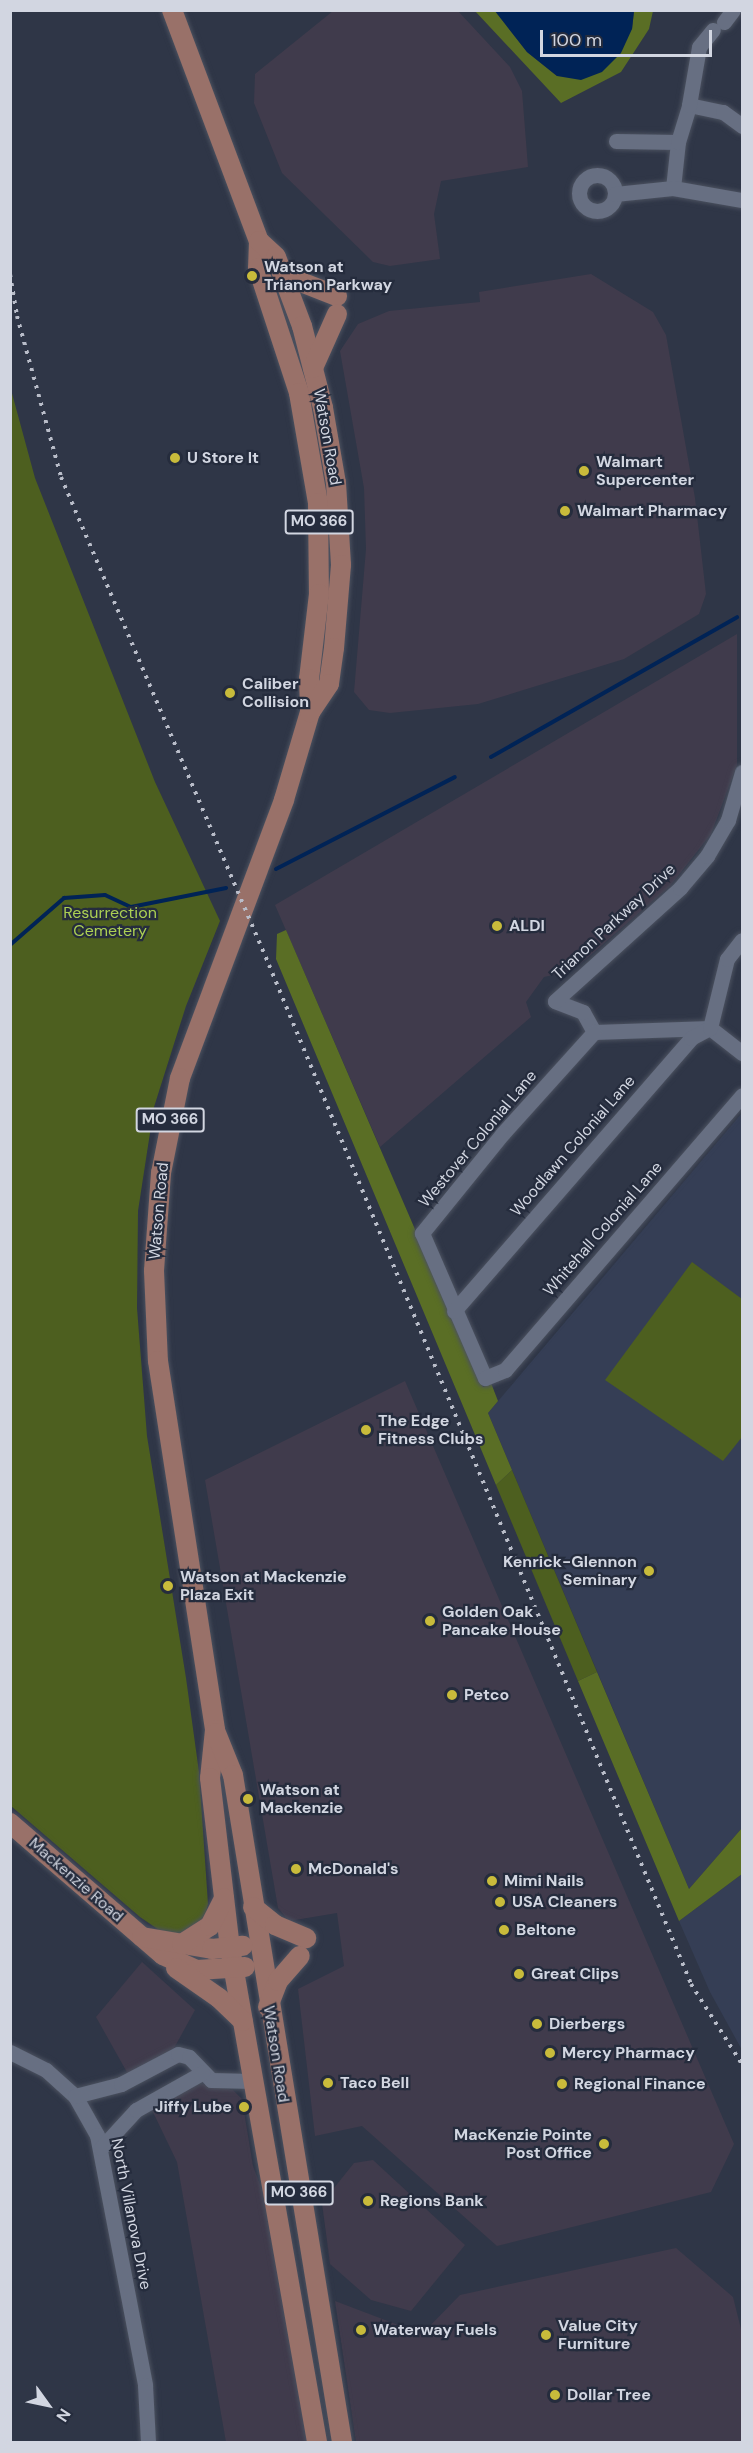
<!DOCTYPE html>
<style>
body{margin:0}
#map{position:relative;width:753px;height:2453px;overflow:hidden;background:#2f3647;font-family:"DM Sans",sans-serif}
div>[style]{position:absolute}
.commercial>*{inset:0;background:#403b4c}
.built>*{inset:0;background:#353e55}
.green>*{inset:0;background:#4d5f1f}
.forest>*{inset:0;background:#5a6e25}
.water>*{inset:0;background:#002356}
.stream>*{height:4px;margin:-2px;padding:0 2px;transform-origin:2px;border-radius:2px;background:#002356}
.roads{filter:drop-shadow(0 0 2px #4b515f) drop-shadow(0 0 2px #4b515f)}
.minor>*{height:15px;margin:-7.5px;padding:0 7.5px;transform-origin:7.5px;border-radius:7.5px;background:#676f82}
.minor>.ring{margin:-7.5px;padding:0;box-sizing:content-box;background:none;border:15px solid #676f82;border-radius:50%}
.major>*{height:20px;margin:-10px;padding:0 10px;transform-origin:10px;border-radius:10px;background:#997169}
.rail>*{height:4px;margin-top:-2px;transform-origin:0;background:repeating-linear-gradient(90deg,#b9bdc9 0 3px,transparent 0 9px)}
.dots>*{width:16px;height:16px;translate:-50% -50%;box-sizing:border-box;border:3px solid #252c3d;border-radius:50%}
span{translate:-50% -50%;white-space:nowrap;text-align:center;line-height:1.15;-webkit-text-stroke:4.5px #252c3d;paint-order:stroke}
.shield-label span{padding:2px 4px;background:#252c3d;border:2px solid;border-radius:4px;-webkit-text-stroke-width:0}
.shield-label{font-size:15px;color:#d2d6e1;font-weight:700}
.poi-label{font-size:16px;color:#d2d6e1;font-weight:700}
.left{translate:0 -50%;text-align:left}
.right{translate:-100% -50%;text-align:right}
.street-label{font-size:16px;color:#d2d6e1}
.park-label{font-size:16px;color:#acd053}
.frame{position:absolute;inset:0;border:12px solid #d2d6e1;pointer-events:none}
.north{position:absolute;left:18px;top:2375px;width:60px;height:60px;-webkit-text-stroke:4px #252c3d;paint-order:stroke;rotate:123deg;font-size:16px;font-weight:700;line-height:24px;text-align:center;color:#d2d6e1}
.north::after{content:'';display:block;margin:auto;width:21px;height:27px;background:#d2d6e1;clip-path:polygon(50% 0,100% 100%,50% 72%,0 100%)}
.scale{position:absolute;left:540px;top:30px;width:172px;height:27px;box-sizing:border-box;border:3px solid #d2d6e1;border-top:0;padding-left:8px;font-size:18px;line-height:21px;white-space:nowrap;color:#d2d6e1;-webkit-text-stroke:4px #252c3d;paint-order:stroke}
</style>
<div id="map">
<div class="commercial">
<div style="clip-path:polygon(333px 11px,458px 11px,510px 67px,522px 91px,528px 167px,441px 181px,434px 214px,440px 259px,390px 266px,373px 262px,282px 173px,254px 103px,255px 74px)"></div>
<div style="clip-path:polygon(591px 274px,653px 312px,666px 335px,695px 498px,706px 594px,699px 614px,624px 659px,478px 704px,390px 713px,369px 710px,354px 692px,366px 549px,364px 488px,340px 351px,358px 324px,389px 311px,480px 302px,479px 292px)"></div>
<div style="clip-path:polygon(737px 634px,737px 765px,711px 834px,670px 886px,586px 959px,571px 971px,544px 977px,526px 1002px,531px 1017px,380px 1147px,275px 905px)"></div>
<div style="clip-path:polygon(405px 1381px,734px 2144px,711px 2192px,497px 2246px,362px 2126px,315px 2136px,298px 1989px,344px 1966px,337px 1913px,289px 1921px,278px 1908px,205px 1480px)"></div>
<div style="clip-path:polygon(142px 1962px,195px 2010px,173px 2050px,128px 2074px,96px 2017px)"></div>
<div style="clip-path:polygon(197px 2083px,233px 2090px,242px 2099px,253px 2166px,264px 2195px,310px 2442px,226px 2442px,177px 2162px,152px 2110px)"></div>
<div style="clip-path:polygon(373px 2160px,465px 2245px,411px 2311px,371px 2300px,330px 2264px,322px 2203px,354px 2163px)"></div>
<div style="clip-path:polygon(676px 2248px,733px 2297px,742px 2333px,742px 2442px,356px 2442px,335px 2301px,422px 2334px,460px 2295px)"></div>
</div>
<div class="built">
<div style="clip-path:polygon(742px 1113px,742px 1828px,689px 1889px,488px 1413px)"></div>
<div style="clip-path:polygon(742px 1874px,742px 2050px,710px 1992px,679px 1921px)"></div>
</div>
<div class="green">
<div style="clip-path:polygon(10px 386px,35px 478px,155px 782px,220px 921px,186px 1006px,154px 1107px,138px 1211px,137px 1308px,147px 1436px,186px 1678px,199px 1772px,208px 1904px,205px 1916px,186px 1935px,159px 1930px,140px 1917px,11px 1806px)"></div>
<div style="clip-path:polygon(692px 1262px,742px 1299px,742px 1437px,723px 1461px,605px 1380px)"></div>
<div style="clip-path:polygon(512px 1470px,597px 1672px,578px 1681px,496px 1485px)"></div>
</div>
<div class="forest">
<div style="clip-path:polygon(475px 11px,495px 11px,527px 52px,557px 76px,632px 29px,634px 11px,653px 11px,649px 29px,621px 72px,561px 103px)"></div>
<div style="clip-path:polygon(286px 930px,483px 1387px,491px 1383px,498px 1401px,488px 1413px,512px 1470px,496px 1485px,276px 959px,277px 934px)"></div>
<div style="clip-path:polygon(597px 1672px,689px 1889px,742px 1828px,742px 1874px,679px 1921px,578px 1681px)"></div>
</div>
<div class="water">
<div style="clip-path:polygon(495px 11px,634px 11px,632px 29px,621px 53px,602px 72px,581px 80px,557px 76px,527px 52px)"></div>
</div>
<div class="stream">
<div style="left:491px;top:757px;width:283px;rotate:-29.6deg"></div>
<div style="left:276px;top:869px;width:201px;rotate:-27.2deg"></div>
<div style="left:10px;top:945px;width:72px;rotate:-41deg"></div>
<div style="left:64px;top:898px;width:41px;rotate:-4.2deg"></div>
<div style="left:105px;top:895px;width:29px;rotate:25deg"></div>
<div style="left:131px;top:907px;width:97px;rotate:-11.3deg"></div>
</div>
<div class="roads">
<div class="minor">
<div style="left:724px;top:22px;width:15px;rotate:-53deg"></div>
<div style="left:689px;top:105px;width:35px;rotate:12deg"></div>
<div style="left:723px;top:112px;width:24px;rotate:36deg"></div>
<div style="left:616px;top:141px;width:62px;rotate:0.9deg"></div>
<div class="ring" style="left:579px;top:175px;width:21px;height:21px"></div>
<div style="left:673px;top:188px;width:46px;rotate:-83.8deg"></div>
<div style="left:678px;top:142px;width:39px;rotate:-73deg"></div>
<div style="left:689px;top:105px;width:59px;rotate:-80.2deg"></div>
<div style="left:699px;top:47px;width:22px;rotate:-51deg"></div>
<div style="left:615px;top:194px;width:58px;rotate:-5.9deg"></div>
<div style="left:673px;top:188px;width:70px;rotate:9.9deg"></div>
<div style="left:594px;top:1032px;width:23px;rotate:-119deg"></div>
<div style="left:583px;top:1012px;width:30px;rotate:-159deg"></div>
<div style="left:555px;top:1001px;width:169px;rotate:-42.1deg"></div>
<div style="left:680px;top:888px;width:42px;rotate:-49.8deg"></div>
<div style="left:707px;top:856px;width:42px;rotate:-59.7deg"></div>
<div style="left:728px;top:820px;width:50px;rotate:-73.7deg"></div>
<div style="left:742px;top:1053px;width:41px;rotate:-142deg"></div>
<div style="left:710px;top:1028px;width:116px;rotate:178deg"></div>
<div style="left:594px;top:1032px;width:136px;rotate:132deg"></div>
<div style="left:503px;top:1133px;width:129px;rotate:129deg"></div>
<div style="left:422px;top:1233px;width:158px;rotate:66.5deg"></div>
<div style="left:485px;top:1378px;width:22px;rotate:-22deg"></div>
<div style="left:505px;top:1370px;width:363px;rotate:-49.2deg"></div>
<div style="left:454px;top:1311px;width:362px;rotate:-49deg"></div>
<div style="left:691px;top:1038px;width:21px;rotate:-28deg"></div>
<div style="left:710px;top:1028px;width:71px;rotate:-76.2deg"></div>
<div style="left:727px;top:959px;width:24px;rotate:-52deg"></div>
<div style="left:10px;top:2052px;width:40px;rotate:26.6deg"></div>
<div style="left:46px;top:2070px;width:39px;rotate:42deg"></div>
<div style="left:75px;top:2096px;width:45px;rotate:60.6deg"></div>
<div style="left:97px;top:2135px;width:255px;rotate:79.1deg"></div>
<div style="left:145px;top:2385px;width:57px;rotate:87deg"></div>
<div style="left:75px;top:2096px;width:48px;rotate:-14.6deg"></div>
<div style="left:121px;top:2084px;width:64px;rotate:-27.8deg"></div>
<div style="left:178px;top:2054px;width:11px;rotate:15deg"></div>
<div style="left:189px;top:2057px;width:32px;rotate:46deg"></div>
<div style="left:211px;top:2080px;width:42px;rotate:1.4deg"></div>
<div style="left:101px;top:2148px;width:52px;rotate:-47.4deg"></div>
<div style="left:136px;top:2110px;width:76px;rotate:-29.3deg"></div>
</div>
<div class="major">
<div style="left:172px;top:10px;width:247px;rotate:69.4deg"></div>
<div style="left:259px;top:241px;width:27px;rotate:92deg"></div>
<div style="left:258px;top:268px;width:132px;rotate:71.8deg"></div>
<div style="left:299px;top:393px;width:112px;rotate:80.2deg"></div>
<div style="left:318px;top:503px;width:91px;rotate:89.4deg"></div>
<div style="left:319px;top:594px;width:86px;rotate:96.7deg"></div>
<div style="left:309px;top:679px;width:33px;rotate:88deg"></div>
<div style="left:310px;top:712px;width:92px;rotate:106.5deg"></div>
<div style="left:284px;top:800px;width:297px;rotate:110.5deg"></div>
<div style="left:180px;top:1078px;width:97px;rotate:101.3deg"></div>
<div style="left:161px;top:1173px;width:98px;rotate:94.1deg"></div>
<div style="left:154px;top:1271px;width:90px;rotate:87.5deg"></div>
<div style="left:158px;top:1361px;width:373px;rotate:81.2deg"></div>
<div style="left:215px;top:1730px;width:48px;rotate:95.9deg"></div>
<div style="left:210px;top:1778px;width:171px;rotate:83.3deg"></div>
<div style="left:230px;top:1948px;width:502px;rotate:80.01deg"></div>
<div style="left:259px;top:241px;width:23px;rotate:43deg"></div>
<div style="left:276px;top:257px;width:74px;rotate:69.4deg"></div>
<div style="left:302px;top:326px;width:85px;rotate:75.6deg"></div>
<div style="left:323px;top:408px;width:76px;rotate:80.2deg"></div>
<div style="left:336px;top:483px;width:82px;rotate:86.5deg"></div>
<div style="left:341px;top:565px;width:83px;rotate:94.8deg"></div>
<div style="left:334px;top:648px;width:36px;rotate:98deg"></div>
<div style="left:329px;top:684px;width:34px;rotate:124deg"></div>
<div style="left:283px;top:275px;width:58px;rotate:21.3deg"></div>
<div style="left:313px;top:368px;width:59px;rotate:-66deg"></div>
<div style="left:216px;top:1733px;width:45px;rotate:68deg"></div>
<div style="left:233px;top:1775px;width:676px;rotate:80.72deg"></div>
<div style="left:10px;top:1823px;width:202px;rotate:40.8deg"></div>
<div style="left:163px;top:1955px;width:37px;rotate:24deg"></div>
<div style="left:197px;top:1970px;width:48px;rotate:-3.6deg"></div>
<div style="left:253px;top:1907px;width:28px;rotate:39deg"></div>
<div style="left:275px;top:1925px;width:34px;rotate:23deg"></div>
<div style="left:142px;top:1937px;width:71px;rotate:9.7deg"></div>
<div style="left:212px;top:1949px;width:31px;rotate:-6deg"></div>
<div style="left:182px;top:1944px;width:33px;rotate:-33deg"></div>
<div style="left:210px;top:1926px;width:31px;rotate:-63deg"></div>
<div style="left:176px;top:1968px;width:52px;rotate:34.9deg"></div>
<div style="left:219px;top:1998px;width:33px;rotate:44deg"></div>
<div style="left:268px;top:2007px;width:28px;rotate:-69deg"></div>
<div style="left:278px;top:1981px;width:33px;rotate:-49deg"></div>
</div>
</div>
<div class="rail">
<div style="left:10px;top:274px;width:43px;rotate:80.5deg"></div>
<div style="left:17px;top:316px;width:167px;rotate:74.7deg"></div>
<div style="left:61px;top:477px;width:530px;rotate:66.91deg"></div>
<div style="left:269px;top:965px;width:1103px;rotate:67.5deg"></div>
<div style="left:691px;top:1984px;width:95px;rotate:57.5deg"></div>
</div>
<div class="dots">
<div style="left:252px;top:276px;background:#c8bb3b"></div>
<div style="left:175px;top:458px;background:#c8bb3b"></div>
<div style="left:584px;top:471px;background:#c8bb3b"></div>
<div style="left:565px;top:511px;background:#c8bb3b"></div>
<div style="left:230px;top:693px;background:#c8bb3b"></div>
<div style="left:497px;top:926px;background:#c8bb3b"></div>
<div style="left:366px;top:1430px;background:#c8bb3b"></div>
<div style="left:649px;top:1571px;background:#c8bb3b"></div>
<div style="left:168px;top:1586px;background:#c8bb3b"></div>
<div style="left:430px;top:1621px;background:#c8bb3b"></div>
<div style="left:452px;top:1695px;background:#c8bb3b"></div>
<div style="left:248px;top:1799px;background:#c8bb3b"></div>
<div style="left:296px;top:1869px;background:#c8bb3b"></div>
<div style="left:492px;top:1881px;background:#c8bb3b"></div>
<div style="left:500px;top:1902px;background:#c8bb3b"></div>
<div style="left:504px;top:1930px;background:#c8bb3b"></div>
<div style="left:519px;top:1974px;background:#c8bb3b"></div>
<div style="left:537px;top:2024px;background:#c8bb3b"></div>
<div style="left:550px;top:2053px;background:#c8bb3b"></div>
<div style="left:328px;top:2083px;background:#c8bb3b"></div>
<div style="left:562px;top:2084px;background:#c8bb3b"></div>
<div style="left:244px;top:2107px;background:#c8bb3b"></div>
<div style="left:604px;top:2144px;background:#c8bb3b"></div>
<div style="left:368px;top:2201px;background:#c8bb3b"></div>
<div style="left:361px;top:2330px;background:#c8bb3b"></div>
<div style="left:546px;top:2335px;background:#c8bb3b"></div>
<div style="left:555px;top:2395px;background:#c8bb3b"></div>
</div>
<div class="shield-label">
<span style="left:319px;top:522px">MO 366</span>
<span style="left:170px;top:1120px">MO 366</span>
<span style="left:299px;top:2193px">MO 366</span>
</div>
<div class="poi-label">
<span class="left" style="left:264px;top:276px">Watson at<br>Trianon Parkway</span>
<span class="left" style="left:187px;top:458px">U Store It</span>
<span class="left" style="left:596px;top:471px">Walmart<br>Supercenter</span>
<span class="left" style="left:577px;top:511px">Walmart Pharmacy</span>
<span class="left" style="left:242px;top:693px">Caliber<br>Collision</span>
<span class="left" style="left:509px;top:926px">ALDI</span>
<span class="left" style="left:378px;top:1430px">The Edge<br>Fitness Clubs</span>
<span class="right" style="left:637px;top:1571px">Kenrick-Glennon<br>Seminary</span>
<span class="left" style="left:180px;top:1586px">Watson at Mackenzie<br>Plaza Exit</span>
<span class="left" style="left:442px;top:1621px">Golden Oak<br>Pancake House</span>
<span class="left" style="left:464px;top:1695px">Petco</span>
<span class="left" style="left:260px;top:1799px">Watson at<br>Mackenzie</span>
<span class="left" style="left:308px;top:1869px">McDonald's</span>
<span class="left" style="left:504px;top:1881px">Mimi Nails</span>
<span class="left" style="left:512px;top:1902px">USA Cleaners</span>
<span class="left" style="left:516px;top:1930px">Beltone</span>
<span class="left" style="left:531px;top:1974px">Great Clips</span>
<span class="left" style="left:549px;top:2024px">Dierbergs</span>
<span class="left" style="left:562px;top:2053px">Mercy Pharmacy</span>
<span class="left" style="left:340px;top:2083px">Taco Bell</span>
<span class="left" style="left:574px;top:2084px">Regional Finance</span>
<span class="right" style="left:232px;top:2107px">Jiffy Lube</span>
<span class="right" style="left:592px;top:2144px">MacKenzie Pointe<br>Post Office</span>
<span class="left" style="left:380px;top:2201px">Regions Bank</span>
<span class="left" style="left:558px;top:2335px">Value City<br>Furniture</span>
<span class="left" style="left:373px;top:2330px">Waterway Fuels</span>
<span class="left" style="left:567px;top:2395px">Dollar Tree</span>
</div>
<div class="street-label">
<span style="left:327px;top:437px;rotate:80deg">Watson Road</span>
<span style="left:614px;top:922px;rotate:-43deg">Trianon Parkway Drive</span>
<span style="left:478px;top:1139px;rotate:-50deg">Westover Colonial Lane</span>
<span style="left:573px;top:1146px;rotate:-49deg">Woodlawn Colonial Lane</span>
<span style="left:159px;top:1211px;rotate:-85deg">Watson Road</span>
<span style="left:603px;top:1229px;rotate:-49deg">Whitehall Colonial Lane</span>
<span style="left:76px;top:1880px;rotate:41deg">Mackenzie Road</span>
<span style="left:276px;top:2054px;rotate:81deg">Watson Road</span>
<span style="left:131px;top:2214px;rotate:79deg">North Villanova Drive</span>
</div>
<div class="park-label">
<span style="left:110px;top:922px">Resurrection<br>Cemetery</span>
</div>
<div class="frame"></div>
<div class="north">N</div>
<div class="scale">100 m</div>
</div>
